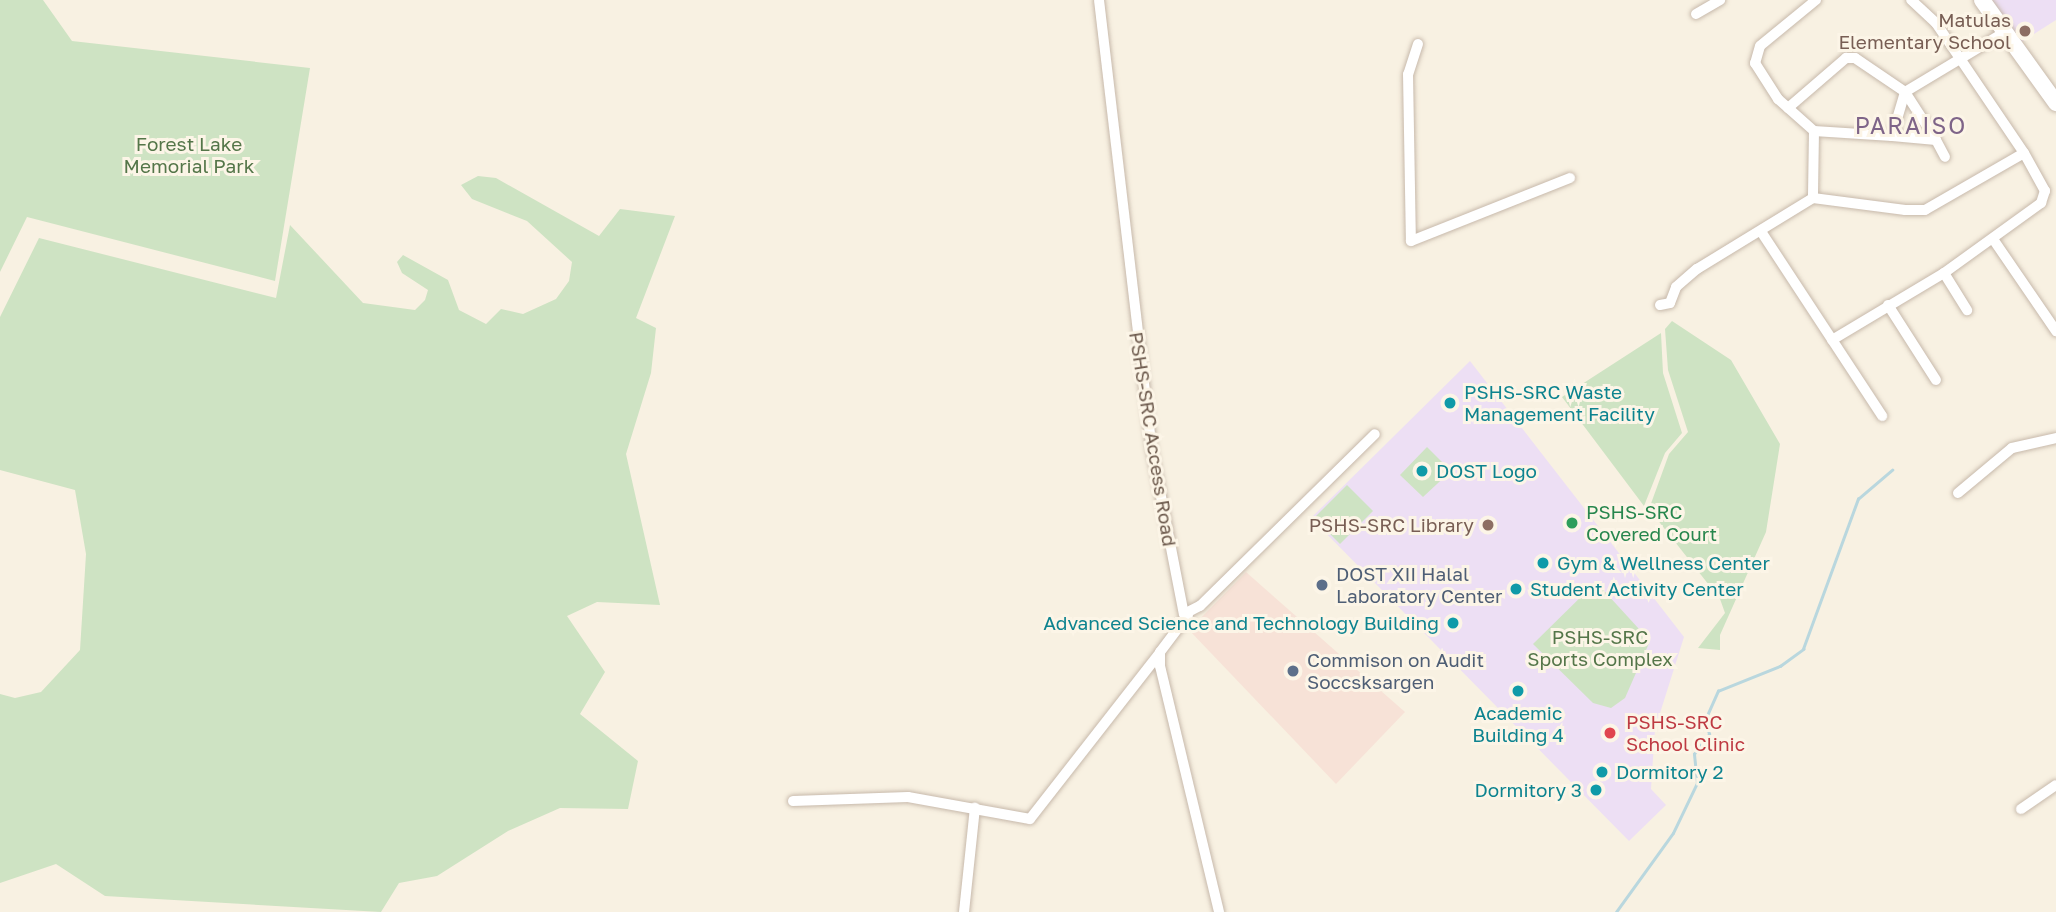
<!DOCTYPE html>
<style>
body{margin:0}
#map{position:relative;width:2056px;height:912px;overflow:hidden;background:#f8f1e2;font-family:"Golos Text",sans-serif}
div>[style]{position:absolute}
.commercial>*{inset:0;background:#f7e2d7}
.education>*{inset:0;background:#eddff4}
.green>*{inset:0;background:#cee3c3}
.stream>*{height:2.5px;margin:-1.25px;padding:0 1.25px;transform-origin:1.25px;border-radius:1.25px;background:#b9d7de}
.roads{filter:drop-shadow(0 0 2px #c7b9ab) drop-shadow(0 0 2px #c7b9ab)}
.minor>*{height:10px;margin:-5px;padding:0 5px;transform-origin:5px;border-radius:5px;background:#fff}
.secondary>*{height:16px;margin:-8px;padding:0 8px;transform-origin:8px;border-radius:8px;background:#fff}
.dots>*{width:19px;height:19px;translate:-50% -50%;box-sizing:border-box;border:4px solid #fcf5e7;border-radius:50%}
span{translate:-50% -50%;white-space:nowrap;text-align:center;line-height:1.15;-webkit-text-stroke:6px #fcf5e7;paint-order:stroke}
.education-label{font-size:19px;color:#785e54}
.right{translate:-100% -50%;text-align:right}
.park-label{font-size:19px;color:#547649}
.culture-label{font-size:19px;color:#0d838f}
.left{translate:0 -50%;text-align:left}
.street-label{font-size:19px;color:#6c594c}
.leisure-label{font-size:19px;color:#27864d}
.service-label{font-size:19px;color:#4e5e75}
.health-label{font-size:19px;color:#be3a42}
.quarter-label{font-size:23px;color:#7e6488;letter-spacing:2px}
</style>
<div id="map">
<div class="commercial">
<div style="clip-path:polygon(1246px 572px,1405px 712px,1336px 784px,1189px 630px)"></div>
</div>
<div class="education">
<div style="clip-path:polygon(1992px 0,2056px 0,2056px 20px,2020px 43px)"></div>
<div style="clip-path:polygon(1470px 361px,1684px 637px,1655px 729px,1651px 789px,1666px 805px,1629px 841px,1311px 518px)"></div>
</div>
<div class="green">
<div style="clip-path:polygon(0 0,43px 0,72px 41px,310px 68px,275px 281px,27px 217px,0 272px)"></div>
<div style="clip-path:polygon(478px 176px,496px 178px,599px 236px,620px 209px,675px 216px,636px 318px,656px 328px,651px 373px,626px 454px,660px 605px,597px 602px,567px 616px,605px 672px,580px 714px,638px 761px,628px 809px,560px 808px,508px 831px,437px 876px,399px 883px,381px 912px,105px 896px,56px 864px,0 883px,0 694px,15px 698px,41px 692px,80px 650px,86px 554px,75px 490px,0 470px,0 317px,39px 238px,276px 298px,290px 225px,363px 303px,415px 310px,425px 300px,428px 290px,402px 273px,397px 262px,403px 255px,448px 280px,459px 310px,486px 324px,501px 309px,523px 314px,556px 299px,569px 281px,572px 262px,527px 221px,472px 199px,461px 185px)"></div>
<div style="clip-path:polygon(1672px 321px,1731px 360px,1780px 444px,1766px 532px,1720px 635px,1720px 650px,1698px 648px,1725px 613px,1720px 599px,1649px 509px,1669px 454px,1688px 432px,1668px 370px,1665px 329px)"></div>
<div style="clip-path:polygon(1661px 333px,1663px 373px,1682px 433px,1665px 453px,1644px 506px,1562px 397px)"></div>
<div style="clip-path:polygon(1427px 447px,1451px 471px,1423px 497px,1400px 475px)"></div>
<div style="clip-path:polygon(1347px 485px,1373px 511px,1340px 544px,1314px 518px)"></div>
<div style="clip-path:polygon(1596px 582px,1650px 641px,1625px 698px,1611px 708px,1593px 703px,1533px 644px)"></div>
</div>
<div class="stream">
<div style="left:1616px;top:912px;width:97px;rotate:-54.2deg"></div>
<div style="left:1673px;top:833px;width:55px;rotate:-64.4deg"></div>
<div style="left:1697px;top:783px;width:29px;rotate:-96deg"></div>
<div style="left:1694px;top:754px;width:25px;rotate:-53deg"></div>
<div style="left:1709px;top:734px;width:15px;rotate:-106deg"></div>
<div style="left:1705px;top:720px;width:32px;rotate:-66deg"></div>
<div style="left:1718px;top:691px;width:67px;rotate:-22deg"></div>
<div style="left:1780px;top:666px;width:29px;rotate:-36deg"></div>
<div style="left:1803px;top:649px;width:160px;rotate:-69.9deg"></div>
<div style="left:1858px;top:499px;width:45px;rotate:-40.5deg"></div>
</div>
<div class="roads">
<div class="minor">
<div style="left:1099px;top:0;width:448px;rotate:83.3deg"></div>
<div style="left:1151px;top:445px;width:172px;rotate:79deg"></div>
<div style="left:1184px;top:614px;width:18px;rotate:-27deg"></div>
<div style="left:1200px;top:606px;width:245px;rotate:-44.5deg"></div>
<div style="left:1816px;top:0;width:72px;rotate:140.6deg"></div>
<div style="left:1760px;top:46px;width:18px;rotate:106deg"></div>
<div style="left:1755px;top:63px;width:43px;rotate:57.4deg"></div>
<div style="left:1778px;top:99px;width:48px;rotate:41.6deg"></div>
<div style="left:1814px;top:131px;width:78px;rotate:3.7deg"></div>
<div style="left:1892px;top:136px;width:46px;rotate:-73.5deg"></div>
<div style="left:1905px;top:92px;width:117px;rotate:-31deg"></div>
<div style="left:1696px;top:14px;width:28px;rotate:-30deg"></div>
<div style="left:1418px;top:44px;width:32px;rotate:108deg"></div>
<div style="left:1408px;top:74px;width:167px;rotate:89deg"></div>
<div style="left:1411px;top:241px;width:171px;rotate:-21.6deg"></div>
<div style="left:1788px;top:108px;width:77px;rotate:-40.8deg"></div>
<div style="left:1846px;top:58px;width:9px"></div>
<div style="left:1855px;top:58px;width:60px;rotate:34.2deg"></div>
<div style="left:1905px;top:92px;width:57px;rotate:57.1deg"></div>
<div style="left:1936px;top:140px;width:44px;rotate:-174.8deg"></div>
<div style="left:1814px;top:131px;width:67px;rotate:90.9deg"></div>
<div style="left:1813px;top:198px;width:93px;rotate:7.4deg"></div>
<div style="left:1905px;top:210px;width:20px"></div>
<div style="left:1925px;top:210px;width:114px;rotate:-29.9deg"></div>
<div style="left:2024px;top:153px;width:157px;rotate:-124.1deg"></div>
<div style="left:1936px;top:23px;width:34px;rotate:-137deg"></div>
<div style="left:1936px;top:140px;width:19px;rotate:62deg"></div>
<div style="left:1762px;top:233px;width:219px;rotate:56.7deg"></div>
<div style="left:1993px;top:239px;width:112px;rotate:55.6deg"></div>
<div style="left:1944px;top:273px;width:44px;rotate:58.1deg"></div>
<div style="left:1660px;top:305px;width:10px;rotate:-11deg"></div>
<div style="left:1670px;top:303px;width:17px;rotate:-69deg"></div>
<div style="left:1676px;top:287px;width:28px;rotate:-41deg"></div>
<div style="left:1697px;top:269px;width:136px;rotate:-31.5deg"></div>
<div style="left:1888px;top:305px;width:89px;rotate:57.4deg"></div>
<div style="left:1832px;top:340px;width:131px;rotate:-30.9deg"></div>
<div style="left:1944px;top:273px;width:120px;rotate:-35.8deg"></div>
<div style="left:2041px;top:203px;width:13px;rotate:-72deg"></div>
<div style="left:2045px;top:191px;width:43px;rotate:-118.9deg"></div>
<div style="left:1958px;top:493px;width:70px;rotate:-39.8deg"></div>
<div style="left:2012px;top:448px;width:45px;rotate:-12.8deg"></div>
<div style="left:1188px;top:615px;width:46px;rotate:127.1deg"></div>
<div style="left:1160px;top:652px;width:14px;rotate:90deg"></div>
<div style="left:1160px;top:666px;width:253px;rotate:76.5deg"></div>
<div style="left:793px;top:801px;width:115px;rotate:-2deg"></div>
<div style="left:908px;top:797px;width:124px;rotate:10.2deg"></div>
<div style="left:1030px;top:819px;width:209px;rotate:-52deg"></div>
<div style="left:2021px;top:809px;width:42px;rotate:-34.4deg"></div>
<div style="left:964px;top:912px;width:105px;rotate:-84deg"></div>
</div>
<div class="secondary">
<div style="left:1982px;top:0;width:127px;rotate:54.3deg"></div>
</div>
</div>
<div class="dots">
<div style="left:2025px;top:31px;background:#8d6e63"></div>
<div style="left:1450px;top:403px;background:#0f9aa8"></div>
<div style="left:1422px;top:471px;background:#0f9aa8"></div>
<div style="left:1572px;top:523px;background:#2e9e5b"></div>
<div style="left:1488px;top:525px;background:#8d6e63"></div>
<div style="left:1543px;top:563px;background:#0f9aa8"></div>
<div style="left:1322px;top:585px;background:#5c6f8a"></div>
<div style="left:1516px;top:589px;background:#0f9aa8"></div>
<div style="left:1453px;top:623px;background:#0f9aa8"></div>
<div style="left:1293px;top:671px;background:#5c6f8a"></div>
<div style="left:1518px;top:691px;background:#0f9aa8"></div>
<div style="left:1610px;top:733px;background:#e0444e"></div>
<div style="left:1602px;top:772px;background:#0f9aa8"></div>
<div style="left:1596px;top:790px;background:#0f9aa8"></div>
</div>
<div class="education-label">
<span class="right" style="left:2011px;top:31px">Matulas<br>Elementary School</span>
<span class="right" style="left:1474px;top:525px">PSHS-SRC Library</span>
</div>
<div class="park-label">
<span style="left:189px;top:155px">Forest Lake<br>Memorial Park</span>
<span style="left:1600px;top:648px">PSHS-SRC<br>Sports Complex</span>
</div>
<div class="culture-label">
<span class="left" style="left:1464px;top:403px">PSHS-SRC Waste<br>Management Facility</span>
<span class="left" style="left:1436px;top:471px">DOST Logo</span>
<span class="left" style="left:1557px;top:563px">Gym &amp; Wellness Center</span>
<span class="left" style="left:1530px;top:589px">Student Activity Center</span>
<span class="right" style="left:1439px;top:623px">Advanced Science and Technology Building</span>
<span style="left:1518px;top:724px">Academic<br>Building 4</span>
<span class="left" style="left:1616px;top:772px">Dormitory 2</span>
<span class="right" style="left:1582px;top:790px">Dormitory 3</span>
</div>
<div class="street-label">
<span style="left:1153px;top:439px;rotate:81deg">PSHS-SRC Access Road</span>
</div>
<div class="leisure-label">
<span class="left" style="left:1586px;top:523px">PSHS-SRC<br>Covered Court</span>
</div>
<div class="service-label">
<span class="left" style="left:1336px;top:585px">DOST XII Halal<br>Laboratory Center</span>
<span class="left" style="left:1307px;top:671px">Commison on Audit<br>Soccsksargen</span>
</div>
<div class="health-label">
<span class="left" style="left:1626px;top:733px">PSHS-SRC<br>School Clinic</span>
</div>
<div class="quarter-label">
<span style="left:1911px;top:125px">PARAISO</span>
</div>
</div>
